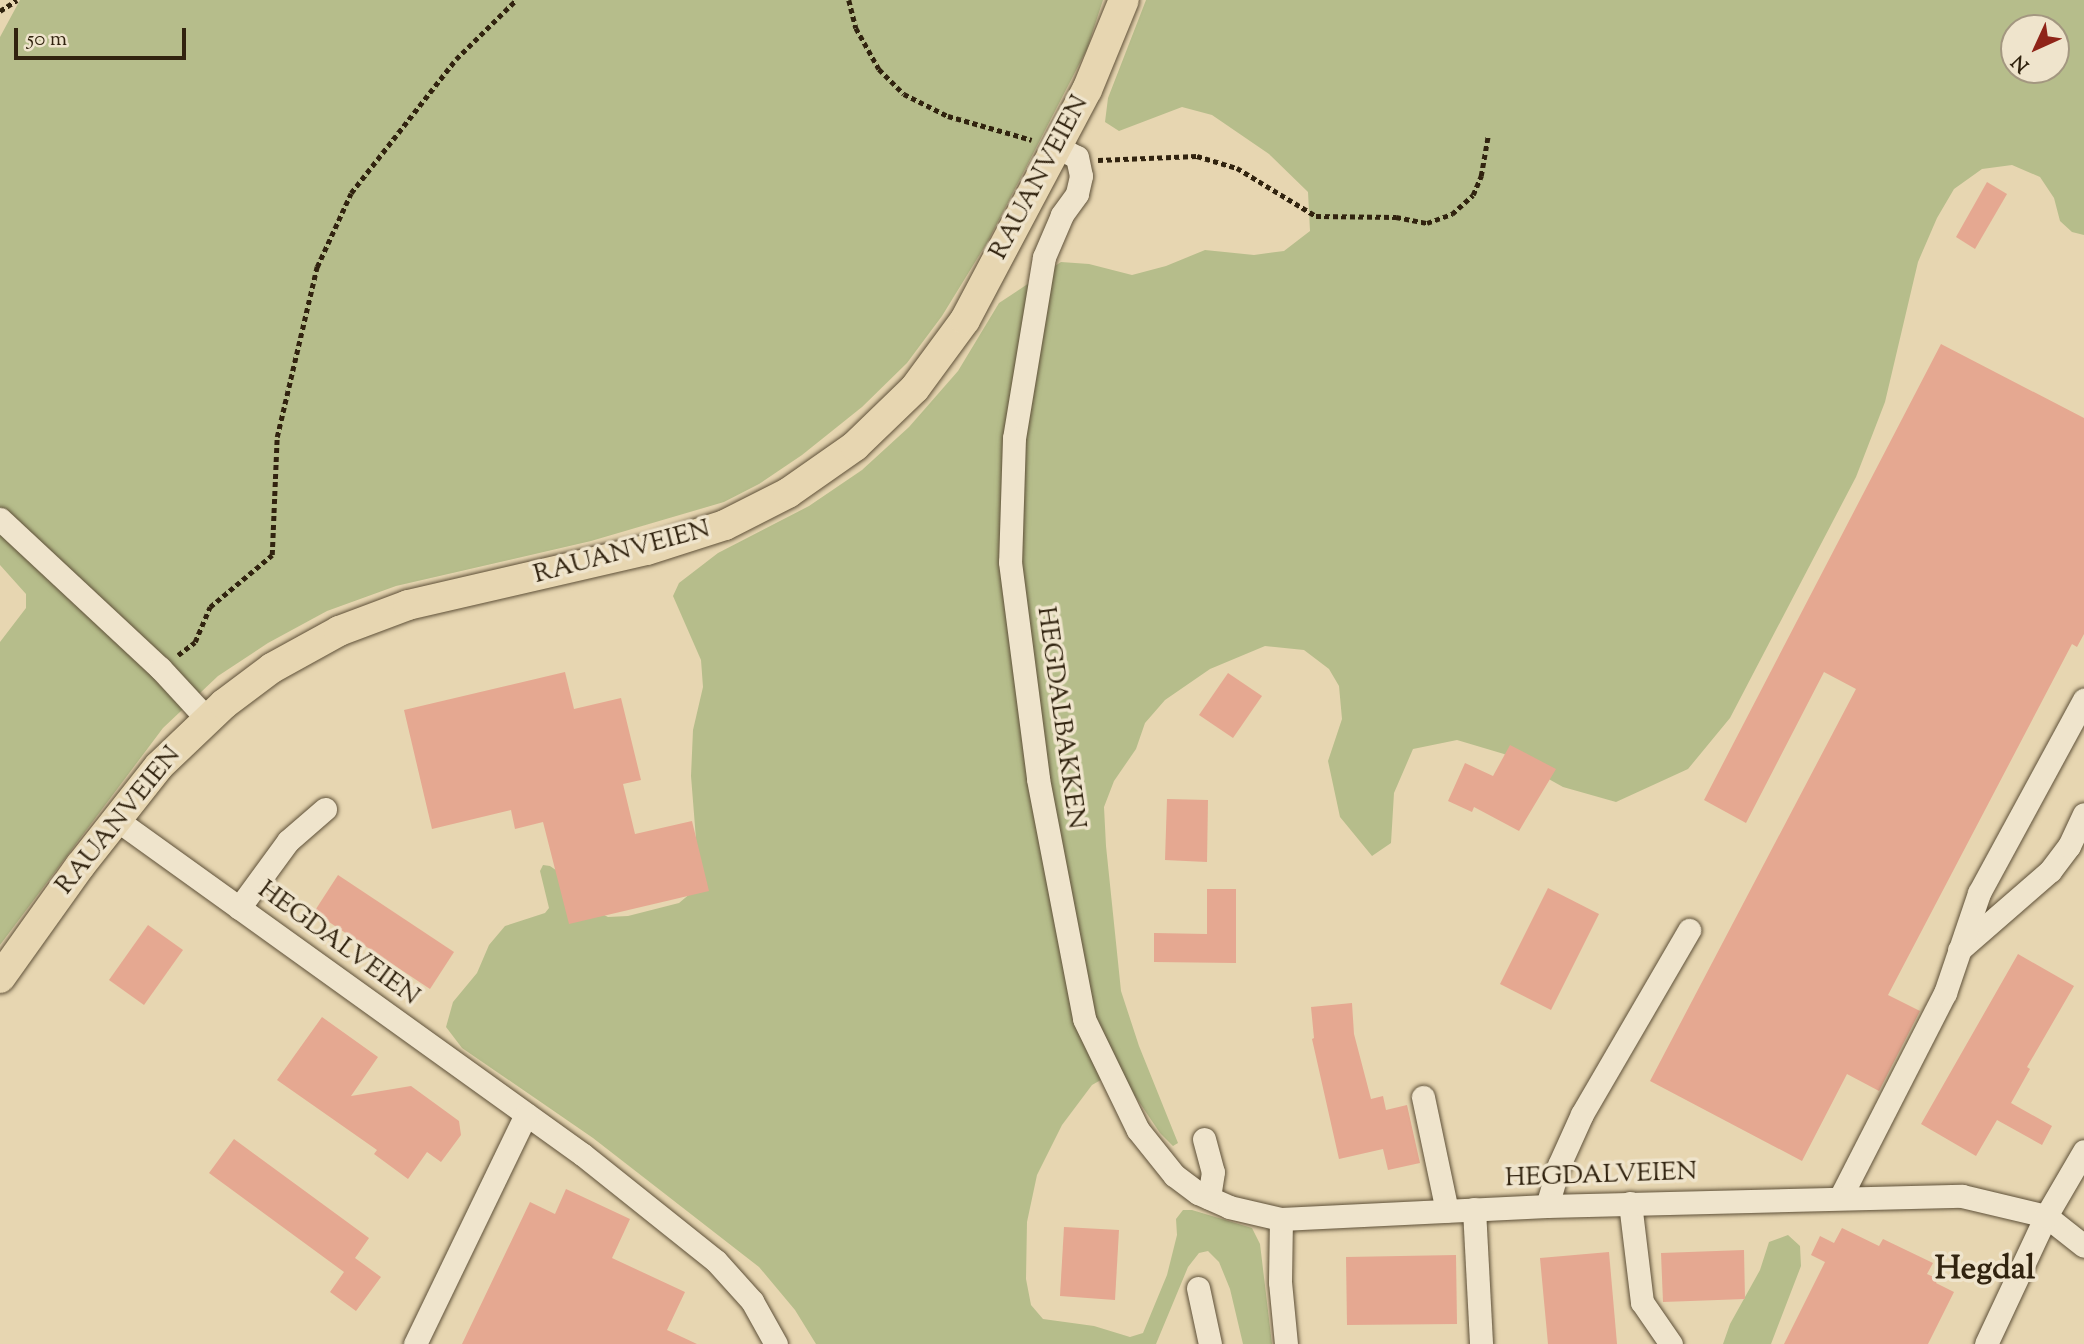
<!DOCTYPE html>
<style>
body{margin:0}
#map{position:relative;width:2084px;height:1344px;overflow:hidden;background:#e7d6b1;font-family:"Sorts Mill Goudy",serif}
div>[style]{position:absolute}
.green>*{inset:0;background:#b6bd8b}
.building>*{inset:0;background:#e5a891}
.path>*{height:4.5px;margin-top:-2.25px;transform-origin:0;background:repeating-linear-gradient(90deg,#31230f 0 5px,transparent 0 8.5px)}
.roads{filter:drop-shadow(0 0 2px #5e5038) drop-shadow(0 0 2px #5e5038)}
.minor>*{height:23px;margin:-11.5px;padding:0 11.5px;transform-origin:11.5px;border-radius:11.5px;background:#efe4cc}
.major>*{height:30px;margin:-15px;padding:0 15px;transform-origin:15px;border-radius:15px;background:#e7d6b1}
span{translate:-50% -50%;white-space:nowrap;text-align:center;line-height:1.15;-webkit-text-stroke:7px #efe4cc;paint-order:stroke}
.street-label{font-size:26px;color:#31230f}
.district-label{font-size:33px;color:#31230f;font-weight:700}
.north{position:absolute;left:2000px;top:14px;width:70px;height:70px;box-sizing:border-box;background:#efe4cc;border:2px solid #a39780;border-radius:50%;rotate:225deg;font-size:19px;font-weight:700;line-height:28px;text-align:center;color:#31230f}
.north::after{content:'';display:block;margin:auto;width:24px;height:32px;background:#8f2418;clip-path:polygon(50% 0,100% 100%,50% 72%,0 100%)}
.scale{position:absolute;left:14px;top:28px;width:172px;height:32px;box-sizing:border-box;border:4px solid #31230f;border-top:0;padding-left:9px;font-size:21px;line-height:24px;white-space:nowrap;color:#31230f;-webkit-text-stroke:5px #efe4cc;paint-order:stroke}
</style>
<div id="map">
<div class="green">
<div style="clip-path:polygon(20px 0,1103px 0,1087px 49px,988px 241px,942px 316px,907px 363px,862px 407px,802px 455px,759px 484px,724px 502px,591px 541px,396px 586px,327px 611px,268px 643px,218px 676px,163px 728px,0 945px,0 642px,26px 608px,26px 594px,0 565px,0 37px)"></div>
<div style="clip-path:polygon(evenodd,1146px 0,2084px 0,2084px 235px,2072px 232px,2060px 221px,2054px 198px,2040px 177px,2012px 165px,1982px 169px,1954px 189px,1937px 218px,1918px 262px,1885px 402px,1856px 477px,1730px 718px,1688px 769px,1616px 802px,1563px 787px,1504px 754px,1457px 740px,1413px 749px,1394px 793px,1391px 843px,1372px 856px,1340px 817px,1328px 761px,1342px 719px,1339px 686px,1329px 669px,1304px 650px,1265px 646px,1210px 669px,1165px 700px,1145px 723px,1136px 749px,1114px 781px,1104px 807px,1106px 846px,1121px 991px,1139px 1046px,1178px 1143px,1173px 1146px,1160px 1133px,1129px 1087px,1106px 1077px,1092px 1085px,1062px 1125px,1037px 1175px,1027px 1222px,1026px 1279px,1031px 1305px,1043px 1319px,1094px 1326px,1130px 1337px,1143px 1333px,1167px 1275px,1177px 1235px,1176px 1219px,1183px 1210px,1192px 1210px,1252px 1228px,1260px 1244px,1272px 1344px,1243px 1344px,1230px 1289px,1219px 1262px,1208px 1251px,1199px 1253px,1188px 1267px,1156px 1344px,816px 1344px,795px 1310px,759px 1267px,593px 1138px,462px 1048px,446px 1027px,453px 1002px,477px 973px,489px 945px,505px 926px,545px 913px,549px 908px,540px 871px,543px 865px,550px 866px,563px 875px,598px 912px,608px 917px,628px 916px,679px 903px,691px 893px,699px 877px,691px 776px,693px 730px,703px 687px,701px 660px,673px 596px,679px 583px,718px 553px,809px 506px,862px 470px,909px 427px,958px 371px,999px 303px,1061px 262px,1089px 264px,1132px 275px,1166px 266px,1205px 250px,1254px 255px,1284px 251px,1310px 231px,1308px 192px,1269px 154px,1212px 115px,1182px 107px,1119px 131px,1105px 122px,1108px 98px,1146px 0,2014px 28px,2056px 28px,2056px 70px,2014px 70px,2014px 28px)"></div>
<div style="clip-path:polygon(1788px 1235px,1800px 1246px,1801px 1266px,1771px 1344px,1723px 1344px,1730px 1324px,1760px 1270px,1769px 1242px)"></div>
</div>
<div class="building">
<div style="clip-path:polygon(1987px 182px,2007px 194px,1975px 249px,1956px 237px)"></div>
<div style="clip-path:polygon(1941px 344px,2084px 418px,2084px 634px,2077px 647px,2072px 644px,1888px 995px,1920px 1011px,1879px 1091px,1847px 1074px,1802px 1161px,1650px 1081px,1856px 689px,1824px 672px,1746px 823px,1704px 800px)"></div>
<div style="clip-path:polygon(565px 672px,574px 709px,621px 698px,641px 780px,623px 784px,635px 834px,692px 821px,709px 891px,569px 924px,543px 822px,515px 829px,511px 810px,432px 829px,404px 710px)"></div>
<div style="clip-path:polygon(1228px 673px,1262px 696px,1233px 738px,1199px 715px)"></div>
<div style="clip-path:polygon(1510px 745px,1556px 769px,1519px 831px,1474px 807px,1472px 812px,1448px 801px,1465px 763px,1493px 776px)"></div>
<div style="clip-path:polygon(1167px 799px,1208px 800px,1207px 862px,1165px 860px)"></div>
<div style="clip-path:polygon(338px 875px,454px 952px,430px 989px,314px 912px)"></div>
<div style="clip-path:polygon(1548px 888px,1599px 914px,1551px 1010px,1500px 984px)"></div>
<div style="clip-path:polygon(1207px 889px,1236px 889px,1236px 963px,1154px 962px,1154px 933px,1207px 934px)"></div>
<div style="clip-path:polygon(148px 925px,183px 950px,144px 1005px,109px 980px)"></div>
<div style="clip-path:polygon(2018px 954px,2074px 986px,2027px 1067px,2030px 1069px,2011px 1103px,2052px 1126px,2042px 1145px,1997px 1120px,1976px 1156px,1921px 1124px)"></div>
<div style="clip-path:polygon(1352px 1003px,1354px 1034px,1371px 1099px,1383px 1096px,1386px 1110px,1407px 1105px,1420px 1163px,1388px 1170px,1383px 1149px,1339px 1159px,1312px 1039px,1314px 1038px,1311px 1007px)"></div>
<div style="clip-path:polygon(322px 1017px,378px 1057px,351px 1096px,411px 1086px,459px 1121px,461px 1135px,441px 1162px,427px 1152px,408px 1179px,374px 1154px,377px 1150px,277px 1080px)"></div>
<div style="clip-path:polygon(234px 1139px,369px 1238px,355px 1258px,381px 1277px,356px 1311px,330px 1292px,344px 1272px,209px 1173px)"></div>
<div style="clip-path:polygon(566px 1189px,630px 1219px,612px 1258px,685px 1292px,667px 1330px,697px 1344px,462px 1344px,530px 1202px,555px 1214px)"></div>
<div style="clip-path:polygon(1064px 1227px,1119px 1230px,1115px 1300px,1060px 1296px)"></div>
<div style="clip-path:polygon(1842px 1228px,1879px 1246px,1883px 1239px,1933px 1263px,1927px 1274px,1938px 1279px,1936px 1283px,1954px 1292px,1928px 1344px,1784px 1344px,1825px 1262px,1811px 1255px,1820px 1236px,1834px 1243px)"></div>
<div style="clip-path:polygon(1744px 1250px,1745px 1299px,1663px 1302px,1661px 1253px)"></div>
<div style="clip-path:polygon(1609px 1252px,1617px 1344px,1548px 1344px,1540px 1258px)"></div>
<div style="clip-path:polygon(1456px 1255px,1457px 1324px,1347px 1325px,1346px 1257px)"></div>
</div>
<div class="path">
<div style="left:849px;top:0;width:29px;rotate:76deg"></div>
<div style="left:856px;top:28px;width:47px;rotate:60.7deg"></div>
<div style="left:879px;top:69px;width:35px;rotate:45deg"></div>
<div style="left:904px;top:94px;width:49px;rotate:26.6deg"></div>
<div style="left:948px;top:116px;width:87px;rotate:15.9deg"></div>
<div style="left:0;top:11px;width:20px;rotate:-33deg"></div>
<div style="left:1098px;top:160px;width:99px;rotate:-2.3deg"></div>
<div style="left:1197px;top:156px;width:42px;rotate:16.7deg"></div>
<div style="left:1237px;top:168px;width:92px;rotate:31.3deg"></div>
<div style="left:1316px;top:216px;width:80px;rotate:0.7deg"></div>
<div style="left:1396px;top:217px;width:32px;rotate:11deg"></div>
<div style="left:1427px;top:223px;width:27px;rotate:-20deg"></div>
<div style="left:1452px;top:214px;width:28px;rotate:-42deg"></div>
<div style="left:1473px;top:195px;width:21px;rotate:-67deg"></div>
<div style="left:1481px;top:176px;width:41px;rotate:-80.1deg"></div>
<div style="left:178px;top:655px;width:21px;rotate:-37deg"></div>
<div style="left:195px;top:642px;width:38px;rotate:-67deg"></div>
<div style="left:210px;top:607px;width:81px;rotate:-40deg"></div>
<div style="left:272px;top:555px;width:118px;rotate:-87.6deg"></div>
<div style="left:277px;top:437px;width:175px;rotate:-76.8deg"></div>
<div style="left:317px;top:267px;width:81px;rotate:-65.3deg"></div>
<div style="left:351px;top:193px;width:170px;rotate:-51.9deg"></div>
<div style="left:456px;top:59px;width:84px;rotate:-44.5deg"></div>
</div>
<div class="roads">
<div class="minor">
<div style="left:1057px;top:147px;width:22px;rotate:27deg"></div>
<div style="left:1077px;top:157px;width:19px;rotate:78deg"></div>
<div style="left:1081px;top:176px;width:18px;rotate:103deg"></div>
<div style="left:1077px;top:194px;width:26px;rotate:126deg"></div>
<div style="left:1062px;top:215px;width:46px;rotate:113.2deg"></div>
<div style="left:1044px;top:257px;width:183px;rotate:99.4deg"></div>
<div style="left:1014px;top:438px;width:124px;rotate:91.8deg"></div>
<div style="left:1010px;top:562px;width:219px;rotate:82.6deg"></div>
<div style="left:1038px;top:779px;width:244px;rotate:79.1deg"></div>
<div style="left:1084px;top:1019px;width:123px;rotate:64.1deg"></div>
<div style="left:1138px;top:1130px;width:58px;rotate:51.3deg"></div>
<div style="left:1174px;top:1175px;width:30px;rotate:37deg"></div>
<div style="left:1198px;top:1193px;width:34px;rotate:24deg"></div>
<div style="left:1229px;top:1207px;width:53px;rotate:13deg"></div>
<div style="left:0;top:519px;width:219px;rotate:43deg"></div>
<div style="left:160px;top:668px;width:69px;rotate:47.3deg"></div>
<div style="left:117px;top:820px;width:573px;rotate:35.69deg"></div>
<div style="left:582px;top:1154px;width:171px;rotate:38.6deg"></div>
<div style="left:716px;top:1261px;width:54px;rotate:48deg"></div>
<div style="left:752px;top:1301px;width:49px;rotate:60.8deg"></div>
<div style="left:239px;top:908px;width:83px;rotate:-53.8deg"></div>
<div style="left:288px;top:841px;width:49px;rotate:-40.9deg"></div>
<div style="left:1959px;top:950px;width:121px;rotate:-41deg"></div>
<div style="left:2050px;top:871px;width:31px;rotate:-53deg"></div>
<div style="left:2069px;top:846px;width:35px;rotate:-65deg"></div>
<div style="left:1423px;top:1097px;width:116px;rotate:78.1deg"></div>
<div style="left:1204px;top:1139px;width:34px;rotate:75deg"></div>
<div style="left:1213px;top:1172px;width:26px;rotate:99deg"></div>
<div style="left:1841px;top:1196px;width:228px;rotate:-62.9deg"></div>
<div style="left:1945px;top:993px;width:106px;rotate:-71.2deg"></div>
<div style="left:1979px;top:893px;width:220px;rotate:-61.5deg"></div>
<div style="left:1630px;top:1203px;width:100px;rotate:83.1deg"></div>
<div style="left:1642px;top:1302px;width:51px;rotate:55.4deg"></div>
<div style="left:1547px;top:1206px;width:43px;rotate:-73.7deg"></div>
<div style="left:1559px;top:1165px;width:56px;rotate:-65.7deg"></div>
<div style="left:1582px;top:1114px;width:213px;rotate:-59.8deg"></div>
<div style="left:1474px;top:1209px;width:135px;rotate:87deg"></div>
<div style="left:1198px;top:1288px;width:57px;rotate:77.9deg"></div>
<div style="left:415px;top:1344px;width:255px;rotate:-64.2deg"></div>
<div style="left:1286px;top:1344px;width:62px;rotate:-95.5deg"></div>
<div style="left:1280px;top:1282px;width:63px;rotate:-89.1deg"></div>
<div style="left:1281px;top:1219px;width:266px;rotate:-2.8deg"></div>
<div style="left:1547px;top:1206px;width:415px;rotate:-1.4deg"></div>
<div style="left:1962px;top:1196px;width:86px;rotate:13.4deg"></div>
<div style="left:2046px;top:1216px;width:48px;rotate:38.3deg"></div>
<div style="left:1986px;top:1344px;width:141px;rotate:-64.9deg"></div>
<div style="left:2046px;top:1216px;width:75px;rotate:-59.7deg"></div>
</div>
<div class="major">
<div style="left:0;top:978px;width:138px;rotate:-54.5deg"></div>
<div style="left:80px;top:866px;width:127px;rotate:-51.7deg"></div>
<div style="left:159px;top:766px;width:90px;rotate:-43.6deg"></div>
<div style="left:224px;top:704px;width:60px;rotate:-36.9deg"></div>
<div style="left:272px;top:668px;width:77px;rotate:-28.9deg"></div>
<div style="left:339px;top:631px;width:74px;rotate:-20.6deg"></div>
<div style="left:408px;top:605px;width:245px;rotate:-13deg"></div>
<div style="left:647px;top:550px;width:82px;rotate:-17.8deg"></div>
<div style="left:725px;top:525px;width:71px;rotate:-26.9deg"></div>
<div style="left:788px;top:493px;width:82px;rotate:-35deg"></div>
<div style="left:855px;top:446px;width:83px;rotate:-44deg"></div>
<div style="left:915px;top:388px;width:84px;rotate:-53.7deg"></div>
<div style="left:965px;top:320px;width:260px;rotate:-62.1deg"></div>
<div style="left:1087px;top:90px;width:97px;rotate:-67.7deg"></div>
</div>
</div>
<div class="street-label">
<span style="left:1040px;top:178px;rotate:-62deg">RAUANVEIEN</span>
<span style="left:622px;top:553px;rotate:-15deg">RAUANVEIEN</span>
<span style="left:1060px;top:718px;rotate:82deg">HEGDALBAKKEN</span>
<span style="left:119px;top:821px;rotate:-51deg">RAUANVEIEN</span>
<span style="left:338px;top:944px;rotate:36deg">HEGDALVEIEN</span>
<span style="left:1601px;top:1176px;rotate:-2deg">HEGDALVEIEN</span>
</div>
<div class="district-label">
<span style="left:1985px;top:1271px">Hegdal</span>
</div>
<div class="north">N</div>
<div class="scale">50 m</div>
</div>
